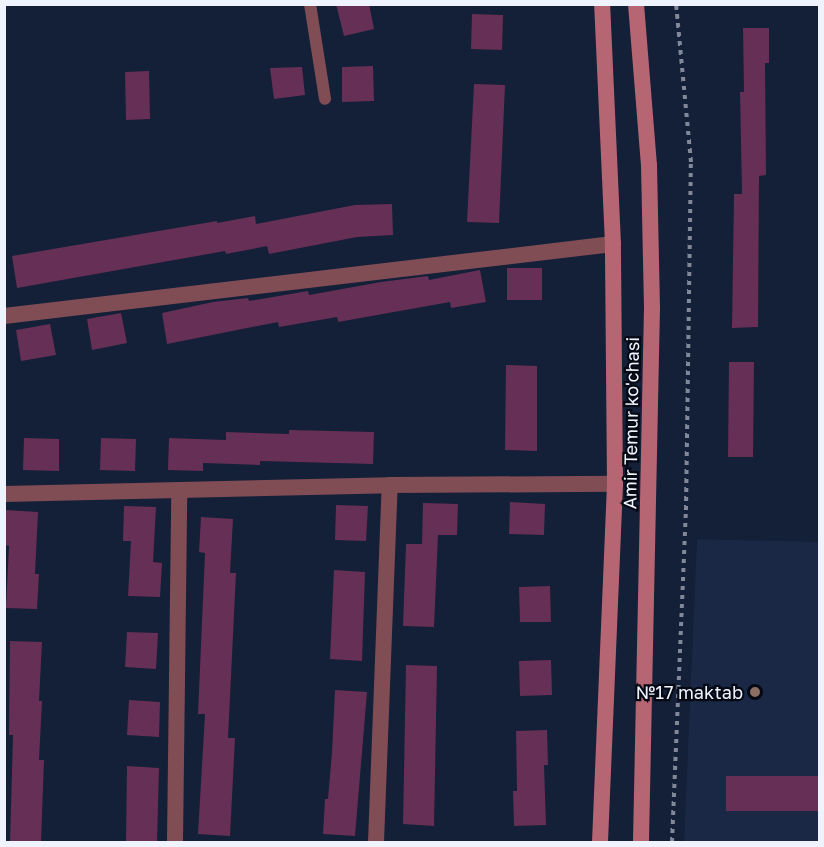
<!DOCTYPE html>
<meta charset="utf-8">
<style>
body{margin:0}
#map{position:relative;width:824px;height:847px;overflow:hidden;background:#141f38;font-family:"Golos Text",sans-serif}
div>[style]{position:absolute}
.built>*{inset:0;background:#1a2846}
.building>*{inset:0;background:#662f55}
.path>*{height:4px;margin-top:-2px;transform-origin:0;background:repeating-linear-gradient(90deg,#80889a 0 4.5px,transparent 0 9px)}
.service>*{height:12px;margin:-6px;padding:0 6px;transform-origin:6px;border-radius:6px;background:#804d55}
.minor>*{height:16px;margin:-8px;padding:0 8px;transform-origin:8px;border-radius:8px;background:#804d55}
.secondary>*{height:16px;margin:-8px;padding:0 8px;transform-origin:8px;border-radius:8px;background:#b66573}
.dots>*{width:16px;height:16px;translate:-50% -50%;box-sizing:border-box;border:3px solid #050914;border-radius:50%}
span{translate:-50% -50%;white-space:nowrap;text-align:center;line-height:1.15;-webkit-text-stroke:4.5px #050914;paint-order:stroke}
.street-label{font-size:18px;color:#eef3fd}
.poi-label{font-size:18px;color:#eef3fd}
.right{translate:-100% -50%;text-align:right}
.frame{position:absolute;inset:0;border:6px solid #eef3fd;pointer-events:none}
</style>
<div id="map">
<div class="built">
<div style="clip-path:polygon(697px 539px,819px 542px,819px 842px,684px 842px)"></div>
</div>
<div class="building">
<div style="clip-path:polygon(336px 4px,369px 4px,374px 29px,344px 36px)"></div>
<div style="clip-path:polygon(472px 14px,503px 15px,502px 50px,471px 49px)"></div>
<div style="clip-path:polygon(743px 28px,769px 28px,769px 63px,765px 63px,766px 175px,759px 176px,758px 327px,732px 328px,734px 194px,742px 194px,740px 92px,744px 92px)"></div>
<div style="clip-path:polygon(373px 66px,374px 101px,342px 102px,342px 67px)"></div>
<div style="clip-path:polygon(302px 67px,305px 95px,274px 99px,270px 68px)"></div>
<div style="clip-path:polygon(149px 71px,150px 119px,126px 120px,125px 72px)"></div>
<div style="clip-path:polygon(474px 84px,505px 85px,499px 223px,467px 222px)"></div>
<div style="clip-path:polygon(392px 204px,393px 235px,357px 237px,269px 254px,267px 246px,226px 254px,225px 251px,17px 288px,12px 256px,217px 221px,217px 223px,255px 216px,256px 224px,355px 205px)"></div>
<div style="clip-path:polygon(507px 268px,542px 268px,542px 300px,507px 300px)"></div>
<div style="clip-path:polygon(480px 270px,486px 302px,451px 308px,450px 302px,338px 322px,337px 317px,279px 327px,278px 322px,167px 344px,162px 313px,213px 302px,248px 298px,249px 301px,308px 291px,309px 295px,381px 282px,428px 276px,429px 280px)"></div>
<div style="clip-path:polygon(121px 313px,127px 343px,92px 350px,87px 319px)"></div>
<div style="clip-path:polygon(50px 324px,56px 355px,21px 361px,16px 330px)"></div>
<div style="clip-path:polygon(729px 362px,754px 362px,753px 457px,728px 457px)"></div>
<div style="clip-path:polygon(506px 365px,537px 366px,537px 451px,505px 450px)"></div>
<div style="clip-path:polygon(289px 430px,374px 432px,373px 464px,260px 461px,260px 465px,203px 463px,203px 471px,168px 470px,169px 438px,226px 440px,226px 432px,289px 434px)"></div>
<div style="clip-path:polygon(24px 438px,59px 439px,59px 471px,23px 470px)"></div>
<div style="clip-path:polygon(101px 438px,136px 439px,135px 471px,100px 470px)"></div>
<div style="clip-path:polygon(510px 502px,545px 504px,544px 535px,509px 534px)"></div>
<div style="clip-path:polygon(423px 503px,458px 504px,457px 535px,438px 535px,434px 627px,403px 626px,406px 544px,422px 544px)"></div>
<div style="clip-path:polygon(336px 505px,368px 506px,366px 541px,335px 540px)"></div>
<div style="clip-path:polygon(124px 506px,156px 507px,153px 562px,162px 563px,160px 597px,128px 596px,131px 541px,123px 541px)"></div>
<div style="clip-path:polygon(6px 510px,38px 512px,35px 574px,39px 574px,37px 609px,6px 608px,9px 546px,5px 545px)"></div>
<div style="clip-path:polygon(201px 517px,233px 519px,230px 573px,236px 573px,228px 738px,235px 738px,230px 836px,198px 834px,205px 714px,198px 714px,205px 553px,199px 552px)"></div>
<div style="clip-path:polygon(334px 570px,365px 572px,362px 661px,330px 659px)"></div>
<div style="clip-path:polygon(550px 586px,551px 622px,520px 622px,519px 587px)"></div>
<div style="clip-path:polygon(127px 632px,158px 633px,156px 669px,125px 667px)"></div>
<div style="clip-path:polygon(10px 641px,42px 642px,39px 701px,42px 701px,39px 760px,44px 760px,41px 843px,10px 843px,13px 735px,9px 735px)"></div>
<div style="clip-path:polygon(551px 660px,552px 695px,520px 696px,519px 661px)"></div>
<div style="clip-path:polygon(406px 665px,437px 666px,434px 826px,403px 824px)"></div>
<div style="clip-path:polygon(335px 690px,367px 692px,355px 836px,323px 834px,325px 799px,328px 799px,332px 752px)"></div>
<div style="clip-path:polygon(129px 700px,160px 702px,159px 737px,127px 735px)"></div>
<div style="clip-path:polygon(547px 730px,548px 765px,544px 765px,546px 825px,514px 826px,513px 791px,517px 791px,516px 731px)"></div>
<div style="clip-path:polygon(127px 766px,159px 768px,157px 843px,126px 842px)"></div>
<div style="clip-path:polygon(726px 776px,819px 776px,819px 811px,726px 811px)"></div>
</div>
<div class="path">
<div style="left:672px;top:842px;width:332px;rotate:-87.6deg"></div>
<div style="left:686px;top:510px;width:348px;rotate:-89.2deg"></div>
<div style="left:691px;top:162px;width:159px;rotate:-95.4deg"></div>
</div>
<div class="service">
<div style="left:310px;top:4px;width:96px;rotate:81deg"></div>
</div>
<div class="minor">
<div style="left:4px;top:316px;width:613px;rotate:-6.74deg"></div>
<div style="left:4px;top:494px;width:386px;rotate:-1.3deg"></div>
<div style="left:390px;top:485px;width:225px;rotate:-0.3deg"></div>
<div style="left:175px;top:842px;width:350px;rotate:-89.3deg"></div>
<div style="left:376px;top:842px;width:357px;rotate:-87.8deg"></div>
</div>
<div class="secondary">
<div style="left:636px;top:4px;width:162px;rotate:85.4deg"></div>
<div style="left:649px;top:165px;width:142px;rotate:88.8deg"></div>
<div style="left:652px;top:307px;width:535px;rotate:91.18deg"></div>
<div style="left:600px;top:842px;width:358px;rotate:-87.6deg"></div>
<div style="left:615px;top:484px;width:240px;rotate:-90.5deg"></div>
<div style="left:613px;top:244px;width:240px;rotate:-92.6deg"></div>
</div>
<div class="dots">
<div style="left:755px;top:692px;background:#8d6e63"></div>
</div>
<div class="street-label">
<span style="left:631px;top:423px;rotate:-89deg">Amir Temur ko'chasi</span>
</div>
<div class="poi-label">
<span class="right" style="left:743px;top:692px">№17 maktab</span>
</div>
<div class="frame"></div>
</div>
